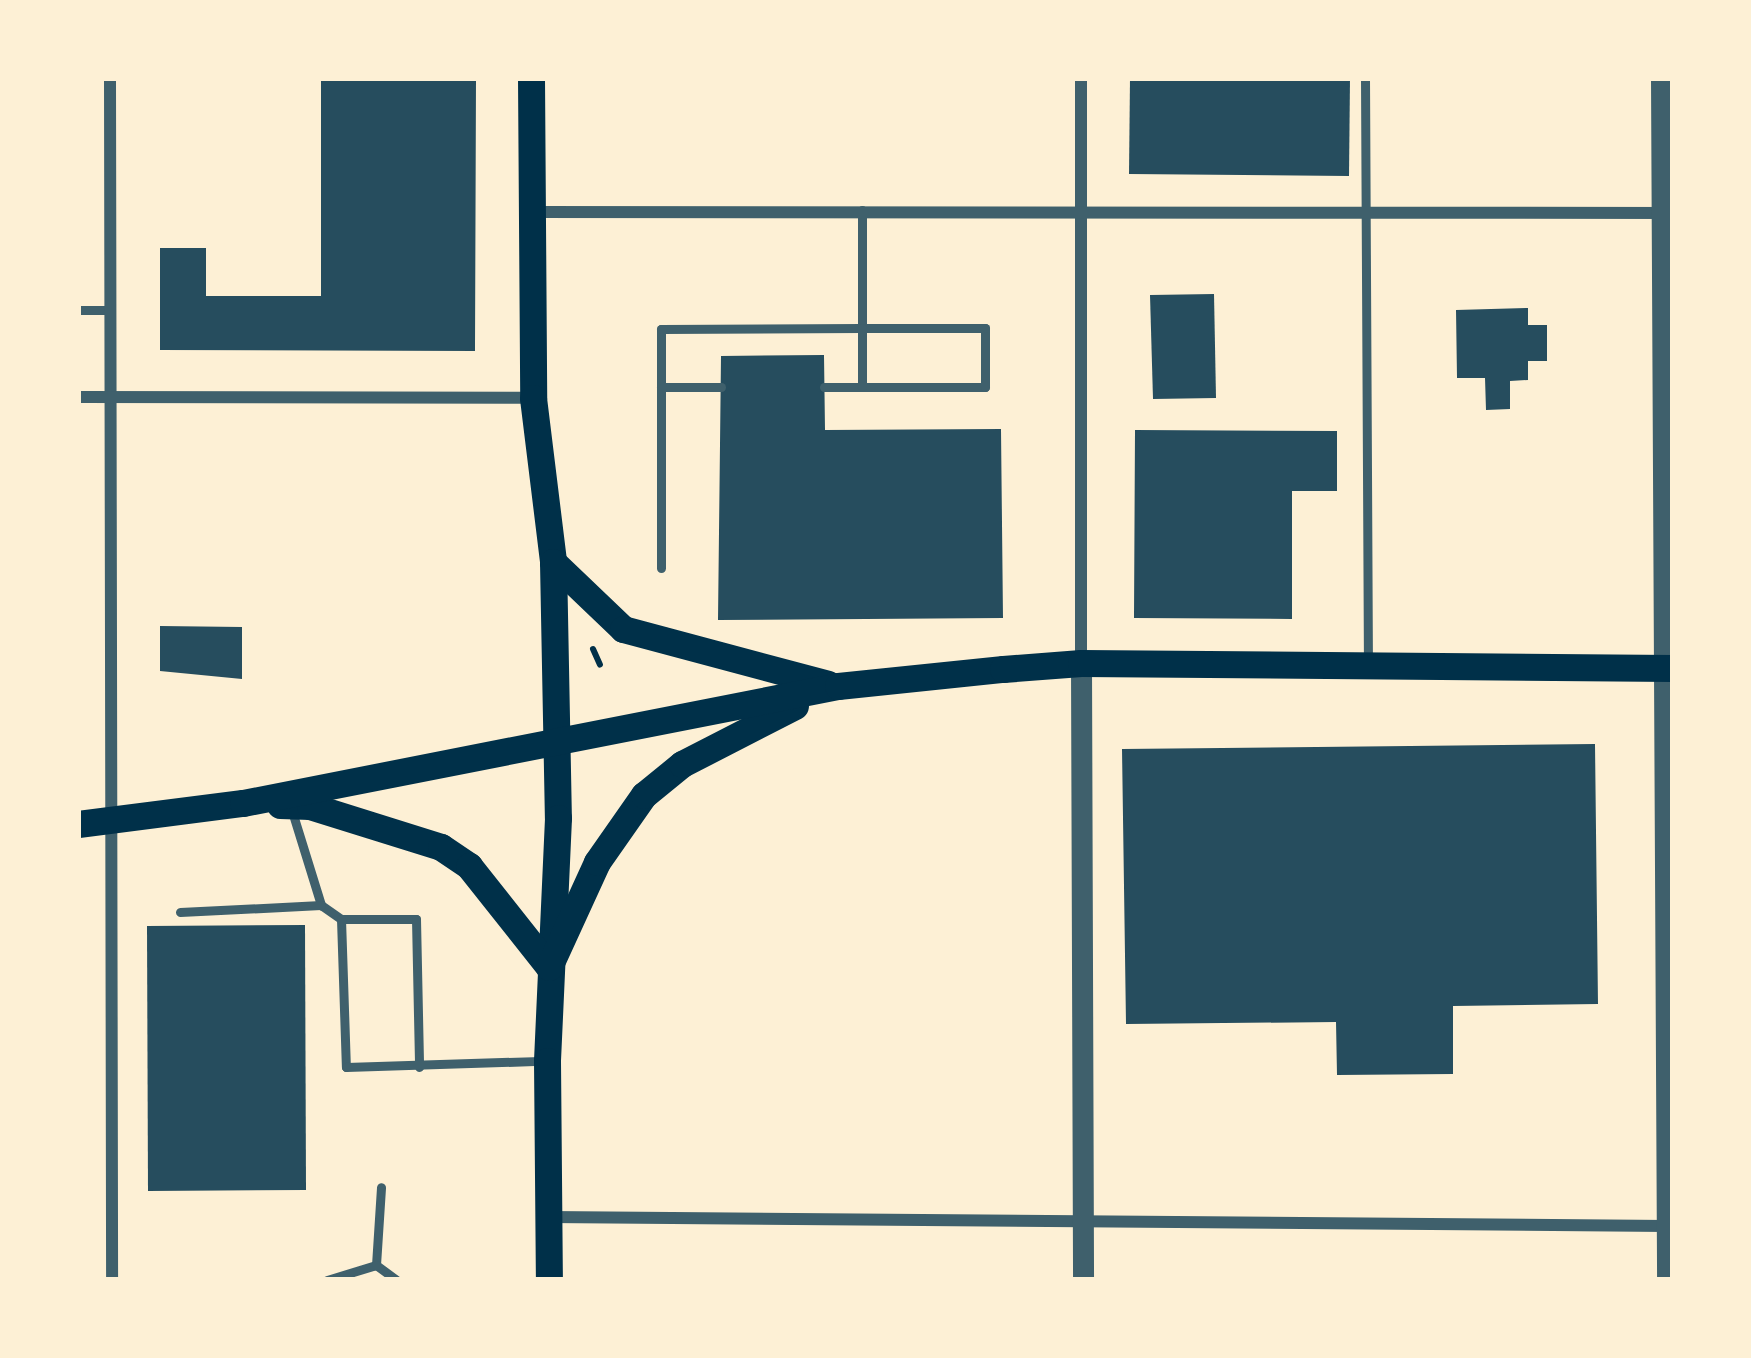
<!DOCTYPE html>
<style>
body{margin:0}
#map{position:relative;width:1751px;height:1358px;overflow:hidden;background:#fdf0d5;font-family:Figtree,sans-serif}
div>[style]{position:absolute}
.building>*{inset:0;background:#264d5e}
.path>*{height:6px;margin:-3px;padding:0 3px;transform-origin:3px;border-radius:3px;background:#003049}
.service>*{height:9px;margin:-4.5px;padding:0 4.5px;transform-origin:4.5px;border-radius:4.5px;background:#3f606c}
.minor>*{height:12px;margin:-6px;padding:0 6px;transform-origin:6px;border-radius:6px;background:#3f606c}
.tertiary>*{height:21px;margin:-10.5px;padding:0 10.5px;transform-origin:10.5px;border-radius:10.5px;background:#3f606c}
.primary>*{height:27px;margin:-13.5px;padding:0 13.5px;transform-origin:13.5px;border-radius:13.5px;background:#003049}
span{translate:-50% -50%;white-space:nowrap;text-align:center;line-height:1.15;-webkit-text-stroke:10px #fdf0d5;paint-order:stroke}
.frame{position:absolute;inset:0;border:81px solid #fdf0d5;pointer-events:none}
</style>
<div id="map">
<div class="building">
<div style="clip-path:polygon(321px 78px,476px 78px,475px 351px,160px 350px,160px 248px,206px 248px,206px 296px,321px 296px)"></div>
<div style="clip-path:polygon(1130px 78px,1350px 78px,1349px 176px,1129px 174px)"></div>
<div style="clip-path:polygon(1214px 294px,1216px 398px,1153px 399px,1150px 295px)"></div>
<div style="clip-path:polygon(1528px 308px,1528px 325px,1547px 325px,1547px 361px,1528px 361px,1528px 380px,1510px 381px,1510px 409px,1486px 410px,1485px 378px,1457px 378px,1456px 310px)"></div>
<div style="clip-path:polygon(824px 355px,825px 430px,1001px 429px,1003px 618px,718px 620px,721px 356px)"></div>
<div style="clip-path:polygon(1135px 430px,1337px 431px,1337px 491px,1292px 491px,1292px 619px,1134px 618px)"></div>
<div style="clip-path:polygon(160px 626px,242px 627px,242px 679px,160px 671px)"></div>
<div style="clip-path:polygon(1595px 744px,1598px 1004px,1453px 1006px,1453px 1074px,1337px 1075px,1336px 1022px,1126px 1024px,1122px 749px)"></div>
<div style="clip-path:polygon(305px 925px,306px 1190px,148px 1191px,147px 926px)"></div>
</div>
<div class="path">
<div style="left:593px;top:649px;width:17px;rotate:66deg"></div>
</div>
<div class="service">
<div style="left:1365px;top:78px;width:583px;rotate:89.71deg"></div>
<div style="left:78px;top:310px;width:32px"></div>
<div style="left:661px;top:387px;width:60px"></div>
<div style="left:824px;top:387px;width:161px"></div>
<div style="left:985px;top:387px;width:59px;rotate:-90deg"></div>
<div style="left:985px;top:328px;width:123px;rotate:180deg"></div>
<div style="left:862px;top:328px;width:118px;rotate:-90deg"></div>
<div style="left:661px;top:568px;width:239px;rotate:-90deg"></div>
<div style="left:661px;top:329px;width:201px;rotate:-0.3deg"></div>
<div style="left:862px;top:328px;width:58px;rotate:90deg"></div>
<div style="left:291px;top:808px;width:102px;rotate:72.8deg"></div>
<div style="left:321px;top:905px;width:24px;rotate:35deg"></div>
<div style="left:341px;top:919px;width:75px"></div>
<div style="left:416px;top:919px;width:148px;rotate:88.8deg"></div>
<div style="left:180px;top:912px;width:141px;rotate:-2.8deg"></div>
<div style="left:341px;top:919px;width:148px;rotate:88.1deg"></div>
<div style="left:346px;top:1067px;width:195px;rotate:-1.8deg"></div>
<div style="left:376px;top:1265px;width:78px;rotate:-86.3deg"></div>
<div style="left:327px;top:1280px;width:51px;rotate:-17deg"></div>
<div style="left:376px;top:1265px;width:26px;rotate:36deg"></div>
</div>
<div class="minor">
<div style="left:110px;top:78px;width:1202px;rotate:89.9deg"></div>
<div style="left:1081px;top:78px;width:585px;rotate:90deg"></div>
<div style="left:534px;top:212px;width:1139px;rotate:0.05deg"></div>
<div style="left:78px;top:397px;width:454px;rotate:0.1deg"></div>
<div style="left:548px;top:1217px;width:1119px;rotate:0.46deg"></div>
</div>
<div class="tertiary">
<div style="left:1661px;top:78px;width:1202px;rotate:89.71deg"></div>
<div style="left:1081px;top:663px;width:617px;rotate:89.81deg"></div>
</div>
<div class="primary">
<div style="left:531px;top:78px;width:320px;rotate:89.6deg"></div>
<div style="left:533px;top:398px;width:165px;rotate:83deg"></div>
<div style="left:553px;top:562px;width:256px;rotate:88.9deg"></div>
<div style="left:558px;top:818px;width:243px;rotate:92.6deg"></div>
<div style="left:547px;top:1061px;width:219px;rotate:89.5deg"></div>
<div style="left:553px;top:562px;width:97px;rotate:43.7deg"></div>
<div style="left:623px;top:629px;width:212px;rotate:15deg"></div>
<div style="left:280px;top:805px;width:30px;rotate:2deg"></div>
<div style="left:310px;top:806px;width:137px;rotate:17.4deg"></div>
<div style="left:441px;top:847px;width:34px;rotate:34deg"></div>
<div style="left:469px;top:866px;width:129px;rotate:51.6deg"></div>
<div style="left:549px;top:967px;width:115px;rotate:-65.4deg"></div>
<div style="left:597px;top:862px;width:82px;rotate:-55deg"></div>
<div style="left:644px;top:795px;width:49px;rotate:-39.2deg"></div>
<div style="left:682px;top:764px;width:127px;rotate:-27.2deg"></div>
<div style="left:78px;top:824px;width:166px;rotate:-7.3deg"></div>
<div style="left:243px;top:803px;width:606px;rotate:-11.12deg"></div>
<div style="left:838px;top:686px;width:166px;rotate:-5.9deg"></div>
<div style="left:1003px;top:669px;width:78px;rotate:-4.4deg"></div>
<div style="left:1081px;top:663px;width:592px;rotate:0.48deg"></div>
</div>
<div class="frame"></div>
</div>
